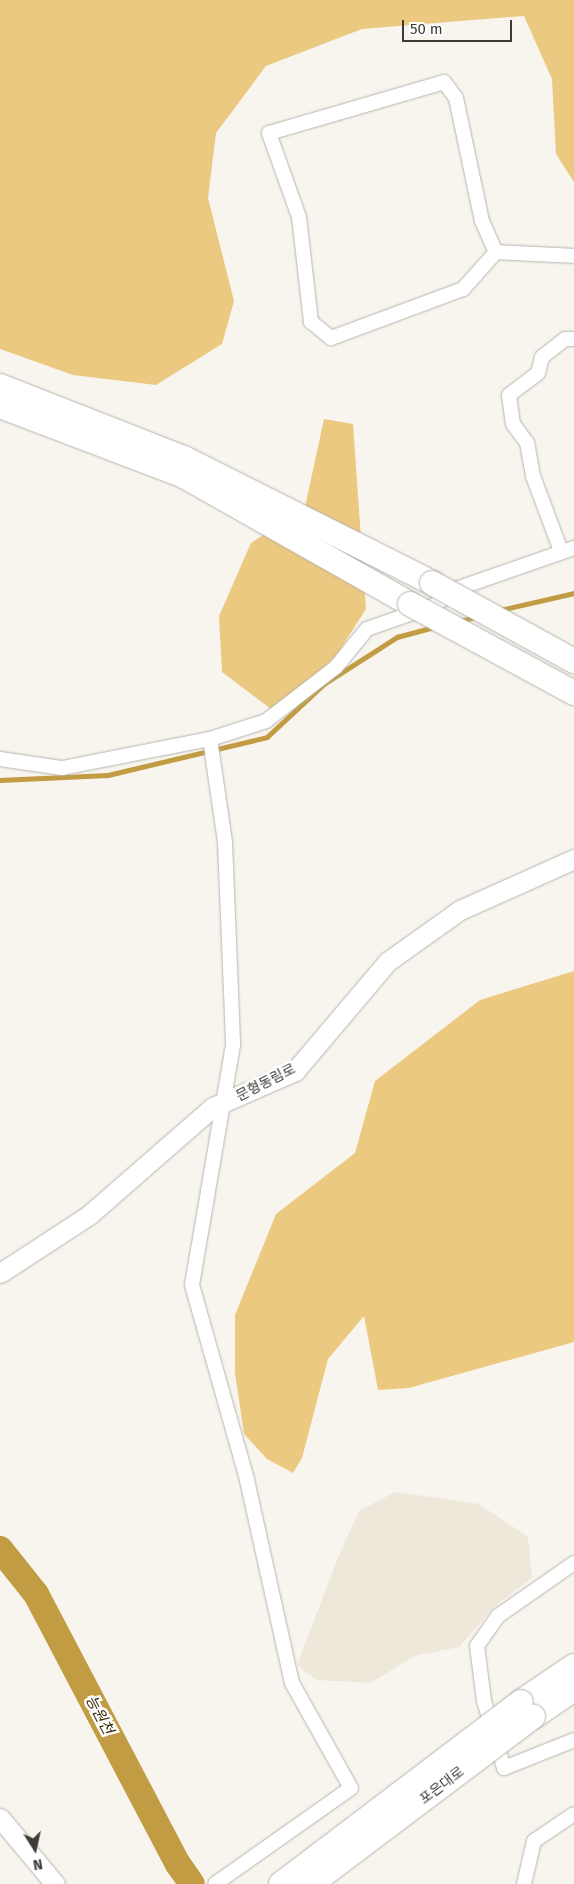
<!DOCTYPE html>
<meta charset="utf-8">
<style>
body{margin:0}
#map{position:relative;width:574px;height:1884px;overflow:hidden;background:#f8f5ef;font-family:"Fira Sans","Noto Sans KR",sans-serif}
div>[style]{position:absolute}
.built>*{inset:0;background:#eee8da}
.green>*{inset:0;background:#ebc980}
.stream>*{height:4.5px;margin:-2.25px;padding:0 2.25px;transform-origin:2.25px;border-radius:2.25px;background:#c29c43}
.river>*{height:26px;margin:-13px;padding:0 13px;transform-origin:13px;border-radius:13px;background:#c29c43}
.roads{filter:drop-shadow(0 0 1px #b7b4ae) drop-shadow(0 0 1px #b7b4ae)}
.street>*{height:14px;margin:-7px;padding:0 7px;transform-origin:7px;border-radius:7px;background:#fff}
.secondary>*{height:19px;margin:-9.5px;padding:0 9.5px;transform-origin:9.5px;border-radius:9.5px;background:#fff}
.highway>*{height:24px;margin:-12px;padding:0 12px;transform-origin:12px;border-radius:12px;background:#fff}
.bridges{filter:drop-shadow(0 0 1px #b7b4ae) drop-shadow(0 0 1px #b7b4ae)}
.highway-bridge>*{height:24px;margin:-12px;padding:0 12px;transform-origin:12px;border-radius:12px;background:#fff}
span{translate:-50% -50%;white-space:nowrap;text-align:center;line-height:1.15;-webkit-text-stroke:5px #fff;paint-order:stroke}
.street-label{font-size:14px;color:#3c3b38}
.water-label{font-size:15px;color:#3d2d05;font-style:italic}
.north{position:absolute;left:10px;top:1824px;width:50px;height:50px;-webkit-text-stroke:4px #fff;paint-order:stroke;rotate:170deg;font-size:14px;font-weight:700;line-height:20px;text-align:center;color:#3c3b38}
.north::after{content:'';display:block;margin:auto;width:18px;height:22px;background:#3c3b38;clip-path:polygon(50% 0,100% 100%,50% 72%,0 100%)}
.scale{position:absolute;left:402px;top:20px;width:110px;height:22px;box-sizing:border-box;border:2px solid #3c3b38;border-top:0;padding-left:6px;font-size:15px;line-height:18px;white-space:nowrap;color:#3c3b38;-webkit-text-stroke:4px #fff;paint-order:stroke}
</style>
<div id="map">
<div class="built">
<div style="clip-path:polygon(395px 1492px,479px 1504px,528px 1537px,532px 1578px,496px 1605px,459px 1647px,414px 1656px,371px 1683px,317px 1680px,297px 1665px,337px 1560px,359px 1511px)"></div>
</div>
<div class="green">
<div style="clip-path:polygon(0 0,574px 0,574px 182px,556px 154px,552px 79px,524px 16px,362px 29px,266px 66px,216px 133px,208px 198px,234px 301px,222px 344px,156px 385px,73px 375px,0 349px)"></div>
<div style="clip-path:polygon(324px 419px,353px 424px,366px 609px,336px 656px,275px 712px,222px 672px,219px 616px,251px 543px,305px 507px)"></div>
<div style="clip-path:polygon(574px 971px,574px 1342px,409px 1388px,378px 1390px,364px 1316px,328px 1359px,302px 1458px,293px 1473px,267px 1459px,244px 1434px,235px 1373px,235px 1315px,276px 1214px,355px 1153px,375px 1081px,480px 1000px)"></div>
</div>
<div class="stream">
<div style="left:500px;top:610px;width:76px;rotate:-12.9deg"></div>
<div style="left:459px;top:621px;width:17px;rotate:-13deg"></div>
<div style="left:0;top:780px;width:108px;rotate:-2.7deg"></div>
<div style="left:108px;top:775px;width:163px;rotate:-13.4deg"></div>
<div style="left:267px;top:737px;width:78px;rotate:-42.9deg"></div>
<div style="left:324px;top:684px;width:87px;rotate:-32.8deg"></div>
<div style="left:397px;top:637px;width:38px;rotate:-15deg"></div>
</div>
<div class="river">
<div style="left:0;top:1549px;width:58px;rotate:51.3deg"></div>
<div style="left:36px;top:1594px;width:305px;rotate:62.3deg"></div>
<div style="left:178px;top:1864px;width:24px;rotate:55deg"></div>
</div>
<div class="roads">
<div class="street">
<div style="left:444px;top:82px;width:20px;rotate:53deg"></div>
<div style="left:456px;top:98px;width:126px;rotate:78.1deg"></div>
<div style="left:482px;top:221px;width:34px;rotate:66deg"></div>
<div style="left:496px;top:252px;width:50px;rotate:131.7deg"></div>
<div style="left:463px;top:289px;width:141px;rotate:159.6deg"></div>
<div style="left:331px;top:338px;width:26px;rotate:-141deg"></div>
<div style="left:311px;top:322px;width:106px;rotate:-96.5deg"></div>
<div style="left:299px;top:217px;width:89px;rotate:-109.7deg"></div>
<div style="left:269px;top:133px;width:182px;rotate:-16.2deg"></div>
<div style="left:496px;top:252px;width:78px;rotate:2.9deg"></div>
<div style="left:561px;top:551px;width:80px;rotate:-110.5deg"></div>
<div style="left:533px;top:476px;width:34px;rotate:-100deg"></div>
<div style="left:527px;top:443px;width:24px;rotate:-126deg"></div>
<div style="left:513px;top:424px;width:29px;rotate:-98deg"></div>
<div style="left:509px;top:395px;width:36px;rotate:-37deg"></div>
<div style="left:538px;top:373px;width:16px;rotate:-76deg"></div>
<div style="left:542px;top:357px;width:29px;rotate:-38deg"></div>
<div style="left:565px;top:339px;width:9px"></div>
<div style="left:210px;top:739px;width:104px;rotate:81.7deg"></div>
<div style="left:225px;top:842px;width:203px;rotate:87.7deg"></div>
<div style="left:233px;top:1045px;width:243px;rotate:99.7deg"></div>
<div style="left:192px;top:1285px;width:203px;rotate:74.2deg"></div>
<div style="left:247px;top:1480px;width:208px;rotate:77.5deg"></div>
<div style="left:292px;top:1683px;width:120px;rotate:60.7deg"></div>
<div style="left:351px;top:1788px;width:166px;rotate:144.8deg"></div>
<div style="left:0;top:759px;width:63px;rotate:8.3deg"></div>
<div style="left:62px;top:768px;width:151px;rotate:-11.1deg"></div>
<div style="left:210px;top:739px;width:59px;rotate:-17.8deg"></div>
<div style="left:266px;top:721px;width:88px;rotate:-37.6deg"></div>
<div style="left:336px;top:667px;width:49px;rotate:-50.8deg"></div>
<div style="left:367px;top:629px;width:72px;rotate:-19.4deg"></div>
<div style="left:435px;top:605px;width:26px;rotate:-37deg"></div>
<div style="left:456px;top:589px;width:125px;rotate:-19.2deg"></div>
<div style="left:574px;top:1563px;width:93px;rotate:145.1deg"></div>
<div style="left:498px;top:1616px;width:37px;rotate:125deg"></div>
<div style="left:477px;top:1646px;width:55px;rotate:82.7deg"></div>
<div style="left:484px;top:1701px;width:70px;rotate:73.4deg"></div>
<div style="left:504px;top:1768px;width:75px;rotate:-21.8deg"></div>
<div style="left:524px;top:1884px;width:44px;rotate:-76.9deg"></div>
<div style="left:534px;top:1841px;width:48px;rotate:-34deg"></div>
</div>
<div class="secondary">
<div style="left:0;top:1273px;width:106px;rotate:-33.1deg"></div>
<div style="left:89px;top:1215px;width:164px;rotate:-41.1deg"></div>
<div style="left:213px;top:1107px;width:90px;rotate:-23.7deg"></div>
<div style="left:295px;top:1071px;width:143px;rotate:-49.8deg"></div>
<div style="left:387px;top:962px;width:90px;rotate:-35.5deg"></div>
<div style="left:460px;top:910px;width:125px;rotate:-24.1deg"></div>
<div style="left:0;top:1818px;width:86px;rotate:50.2deg"></div>
</div>
<div class="highway">
<div style="left:0;top:386px;width:198px;rotate:21.4deg"></div>
<div style="left:184px;top:458px;width:278px;rotate:26.7deg"></div>
<div style="left:0;top:406px;width:195px;rotate:20.8deg"></div>
<div style="left:182px;top:475px;width:262px;rotate:29.5deg"></div>
<div style="left:521px;top:1702px;width:64px;rotate:-34.2deg"></div>
<div style="left:533px;top:1717px;width:50px;rotate:-34.3deg"></div>
</div>
</div>
<div class="bridges">
<div class="highway-bridge">
<div style="left:432px;top:583px;width:162px;rotate:28.8deg"></div>
<div style="left:410px;top:604px;width:187px;rotate:28.5deg"></div>
<div style="left:281px;top:1884px;width:301px;rotate:-37.2deg"></div>
<div style="left:311px;top:1884px;width:278px;rotate:-37deg"></div>
</div>
</div>
<div class="street-label">
<span style="left:266px;top:1083px;rotate:-27deg">문형동림로</span>
<span style="left:442px;top:1786px;rotate:-37deg">포은대로</span>
</div>
<div class="water-label">
<span style="left:99px;top:1715px;rotate:62deg">능원천</span>
</div>
<div class="north">N</div>
<div class="scale">50 m</div>
</div>
